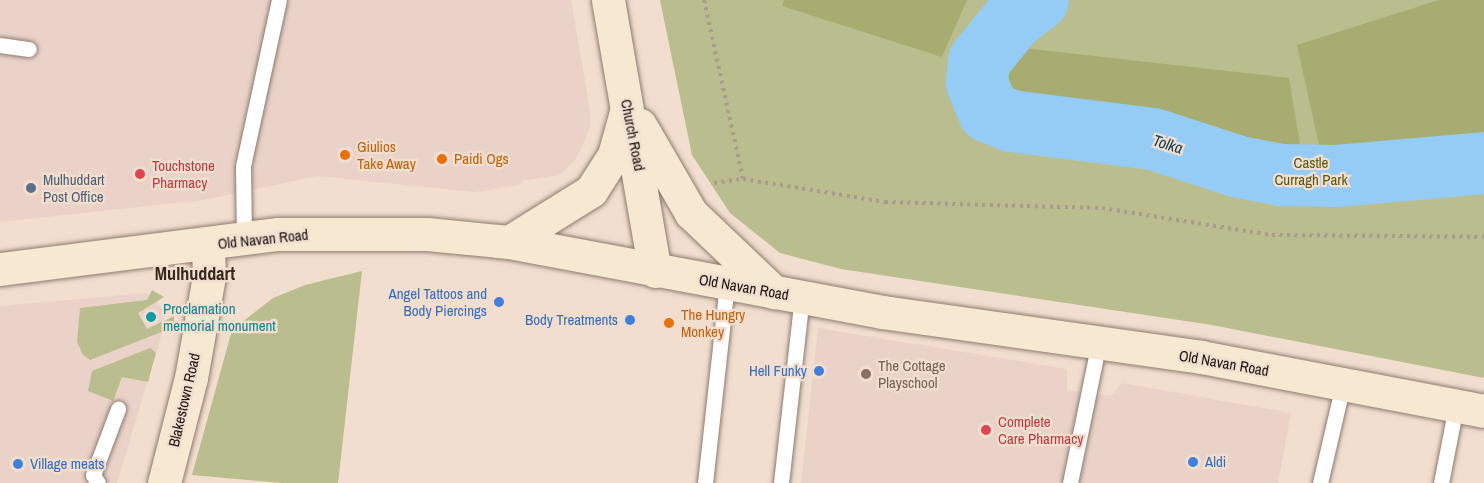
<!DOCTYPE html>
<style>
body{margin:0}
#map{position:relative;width:1484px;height:483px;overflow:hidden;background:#f1decf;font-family:"Archivo Narrow",sans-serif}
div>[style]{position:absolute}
.commercial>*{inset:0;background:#ead2c9}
.green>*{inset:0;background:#babd8e}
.forest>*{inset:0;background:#a9ac70}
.river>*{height:62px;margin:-31px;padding:0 31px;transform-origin:31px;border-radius:31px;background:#95ccf5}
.path>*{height:4px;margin-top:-2px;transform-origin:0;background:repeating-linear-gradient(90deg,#aa9b8f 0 3px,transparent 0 7.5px)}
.roads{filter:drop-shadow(0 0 2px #8d7c6f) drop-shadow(0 0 2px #8d7c6f)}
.lane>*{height:15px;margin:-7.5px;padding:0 7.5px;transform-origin:7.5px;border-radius:7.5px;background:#fff}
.secondary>*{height:33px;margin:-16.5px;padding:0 16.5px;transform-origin:16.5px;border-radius:16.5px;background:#f6e8d1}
.dots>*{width:16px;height:16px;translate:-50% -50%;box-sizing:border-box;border:3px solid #f1decf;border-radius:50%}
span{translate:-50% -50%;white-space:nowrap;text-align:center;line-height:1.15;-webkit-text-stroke:4.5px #f1decf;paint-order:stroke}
.street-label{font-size:15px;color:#19130e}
.food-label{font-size:15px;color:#c56008}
.left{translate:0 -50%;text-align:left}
.park-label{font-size:15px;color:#575913}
.health-label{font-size:15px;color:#be3a42}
.service-label{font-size:15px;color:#4e5e75}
.shop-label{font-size:15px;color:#366cbe}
.right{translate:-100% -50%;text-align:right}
.culture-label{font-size:15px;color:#0d838f}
.education-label{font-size:15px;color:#785e54}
.water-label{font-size:16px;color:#103c57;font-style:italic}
.quarter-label{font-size:18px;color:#36281d;font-weight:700}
</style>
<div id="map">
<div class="commercial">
<div style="clip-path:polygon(0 0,571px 0,590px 110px,590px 128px,576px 159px,560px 175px,522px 181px,520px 185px,474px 192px,317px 176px,204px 200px,0 222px)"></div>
<div style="clip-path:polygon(146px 293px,164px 309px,163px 330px,117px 483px,0 483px,0 306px)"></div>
<div style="clip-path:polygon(818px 328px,1067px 369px,1067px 390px,1111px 396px,1122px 383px,1291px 413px,1278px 483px,801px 483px)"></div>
</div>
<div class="green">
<div style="clip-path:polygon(660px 0,1484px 0,1484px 378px,1212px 325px,841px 269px,780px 253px,730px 213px,692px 155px)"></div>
<div style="clip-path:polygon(362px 271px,338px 483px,283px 483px,192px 475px,232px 330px,273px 298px,305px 285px)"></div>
<div style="clip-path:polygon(152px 290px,164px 297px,138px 313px,147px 329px,174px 316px,174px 327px,90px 360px,83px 355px,77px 342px,80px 308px,147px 300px)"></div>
<div style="clip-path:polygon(150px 348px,156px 353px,148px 382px,122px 377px,113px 401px,88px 391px,92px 371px)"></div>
</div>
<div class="forest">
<div style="clip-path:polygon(784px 0,967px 0,942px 57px,782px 6px)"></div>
<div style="clip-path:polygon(1439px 0,1484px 0,1484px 141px,1438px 154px,1376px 160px,1322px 159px,1297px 45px)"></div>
<div style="clip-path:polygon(1023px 48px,1289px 78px,1303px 162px,1256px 159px,1157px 126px,1010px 107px,995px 87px)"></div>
</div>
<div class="river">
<div style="left:1038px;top:0;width:31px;rotate:143deg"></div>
<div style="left:1013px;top:19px;width:54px;rotate:129deg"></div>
<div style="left:979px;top:61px;width:22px;rotate:95deg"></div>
<div style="left:977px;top:83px;width:31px;rotate:68deg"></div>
<div style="left:989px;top:112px;width:24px;rotate:22deg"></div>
<div style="left:1011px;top:121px;width:143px;rotate:7.2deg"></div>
<div style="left:1153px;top:139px;width:90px;rotate:18deg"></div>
<div style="left:1239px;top:167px;width:43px;rotate:10.8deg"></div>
<div style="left:1281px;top:175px;width:55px;rotate:1deg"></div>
<div style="left:1336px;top:176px;width:149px;rotate:-5deg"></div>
</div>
<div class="path">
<div style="left:704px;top:0;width:183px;rotate:77.7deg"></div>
<div style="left:743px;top:179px;width:144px;rotate:9.2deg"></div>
<div style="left:885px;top:202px;width:217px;rotate:1.6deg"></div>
<div style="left:1102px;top:208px;width:172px;rotate:9deg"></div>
<div style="left:1272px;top:235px;width:212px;rotate:0.5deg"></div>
<div style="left:714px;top:183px;width:29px;rotate:-8deg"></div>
</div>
<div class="roads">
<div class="lane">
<div style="left:0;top:45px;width:29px;rotate:8deg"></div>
<div style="left:244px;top:239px;width:73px;rotate:-90.8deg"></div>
<div style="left:243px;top:166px;width:170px;rotate:-77.8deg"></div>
<div style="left:98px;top:483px;width:9px;rotate:-122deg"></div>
<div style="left:93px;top:475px;width:71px;rotate:-69.3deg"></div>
<div style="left:705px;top:483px;width:200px;rotate:-83.7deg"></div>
<div style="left:781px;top:483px;width:187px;rotate:-83.6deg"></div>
<div style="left:1070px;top:483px;width:140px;rotate:-78.4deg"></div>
<div style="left:1320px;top:483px;width:102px;rotate:-76.9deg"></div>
<div style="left:1441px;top:483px;width:78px;rotate:-79deg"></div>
</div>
<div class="secondary">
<div style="left:608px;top:0;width:275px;rotate:80.2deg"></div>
<div style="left:640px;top:125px;width:102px;rotate:59.9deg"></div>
<div style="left:691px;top:213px;width:115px;rotate:43.6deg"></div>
<div style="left:509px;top:242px;width:97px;rotate:-31.9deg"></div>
<div style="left:591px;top:191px;width:43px;rotate:-57.4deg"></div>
<div style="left:614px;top:155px;width:45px;rotate:-74.4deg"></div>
<div style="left:0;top:269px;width:280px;rotate:-7.2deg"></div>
<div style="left:278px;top:234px;width:149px"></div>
<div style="left:427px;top:234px;width:82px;rotate:5.6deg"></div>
<div style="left:509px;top:242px;width:380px;rotate:10.6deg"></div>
<div style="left:882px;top:312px;width:322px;rotate:8deg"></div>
<div style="left:1201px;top:357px;width:288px;rotate:10.8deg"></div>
<div style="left:164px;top:483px;width:108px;rotate:-75.6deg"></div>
<div style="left:191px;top:378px;width:104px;rotate:-80deg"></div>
<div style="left:209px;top:276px;width:31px;rotate:-92deg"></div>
</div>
</div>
<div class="dots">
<div style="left:345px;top:155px;background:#e8710a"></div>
<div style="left:442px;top:159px;background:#e8710a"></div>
<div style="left:140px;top:174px;background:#e0444e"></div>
<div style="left:31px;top:188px;background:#5c6f8a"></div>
<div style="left:499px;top:302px;background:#3f7fe0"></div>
<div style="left:151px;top:317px;background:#0f9aa8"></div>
<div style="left:630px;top:320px;background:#3f7fe0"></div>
<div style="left:669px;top:323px;background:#e8710a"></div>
<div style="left:819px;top:371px;background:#3f7fe0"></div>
<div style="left:866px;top:374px;background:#8d6e63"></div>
<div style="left:986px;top:430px;background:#e0444e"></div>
<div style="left:1193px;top:462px;background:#3f7fe0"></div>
<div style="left:18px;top:464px;background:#3f7fe0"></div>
</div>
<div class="street-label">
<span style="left:633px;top:135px;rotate:79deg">Church Road</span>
<span style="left:263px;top:239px;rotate:-6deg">Old Navan Road</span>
<span style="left:744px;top:287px;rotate:10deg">Old Navan Road</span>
<span style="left:1224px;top:363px;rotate:10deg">Old Navan Road</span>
<span style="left:184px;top:400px;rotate:-77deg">Blakestown Road</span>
</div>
<div class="food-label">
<span class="left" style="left:357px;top:155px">Giulios<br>Take Away</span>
<span class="left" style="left:454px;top:159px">Paidi Ogs</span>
<span class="left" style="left:681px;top:323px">The Hungry<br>Monkey</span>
</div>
<div class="park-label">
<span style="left:1311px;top:171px">Castle<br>Curragh Park</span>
</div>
<div class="health-label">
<span class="left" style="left:152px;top:174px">Touchstone<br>Pharmacy</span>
<span class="left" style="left:998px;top:430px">Complete<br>Care Pharmacy</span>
</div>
<div class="service-label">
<span class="left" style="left:43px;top:188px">Mulhuddart<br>Post Office</span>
</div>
<div class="shop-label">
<span class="right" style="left:487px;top:302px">Angel Tattoos and<br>Body Piercings</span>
<span class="right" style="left:618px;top:320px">Body Treatments</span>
<span class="right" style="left:807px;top:371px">Hell Funky</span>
<span class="left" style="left:1205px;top:462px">Aldi</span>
<span class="left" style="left:30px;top:464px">Village meats</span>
</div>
<div class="culture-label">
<span class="left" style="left:163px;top:317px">Proclamation<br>memorial monument</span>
</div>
<div class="education-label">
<span class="left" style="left:878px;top:374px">The Cottage<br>Playschool</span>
</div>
<div class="water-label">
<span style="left:1168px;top:144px;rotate:17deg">Tolka</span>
</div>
<div class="quarter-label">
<span style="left:195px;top:274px">Mulhuddart</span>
</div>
</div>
